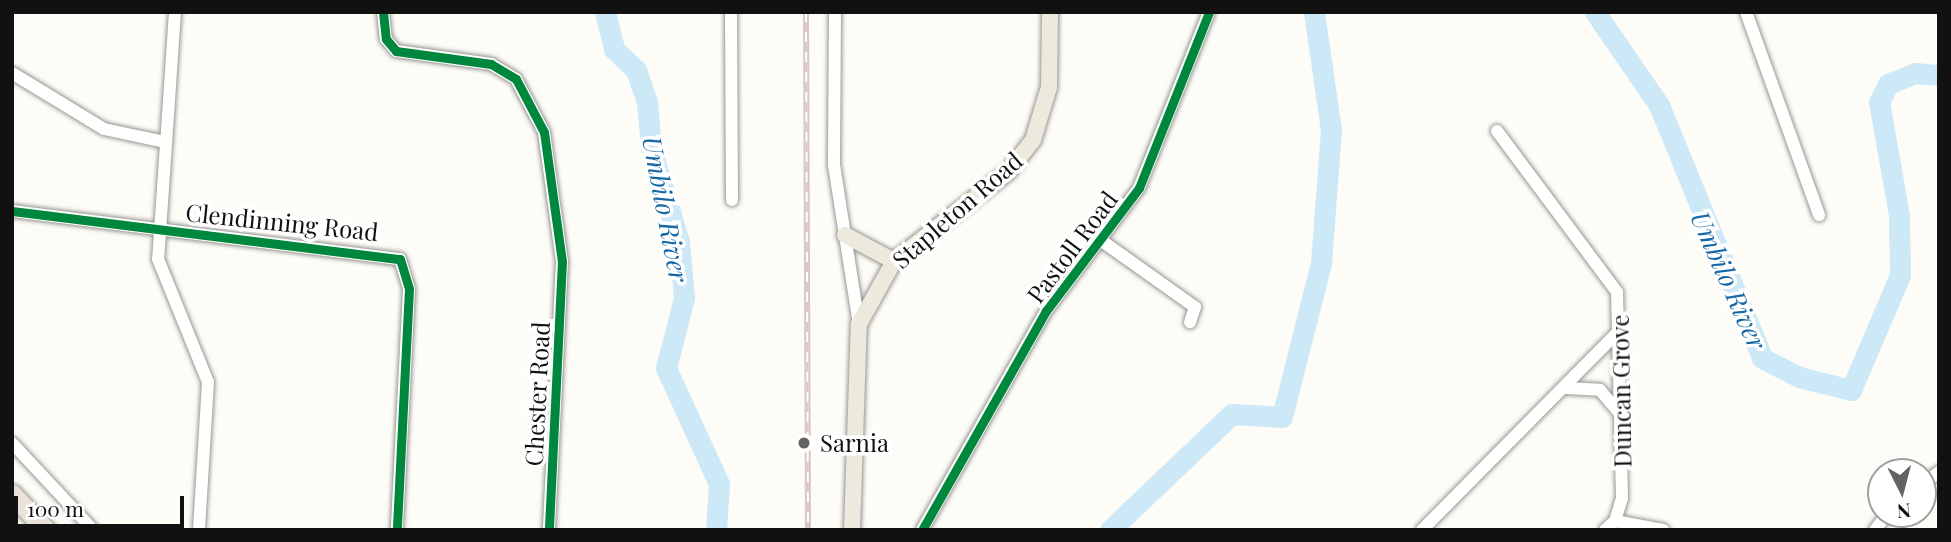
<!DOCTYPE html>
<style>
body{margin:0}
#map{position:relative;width:1951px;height:542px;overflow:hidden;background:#fdfcf7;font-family:"Playfair Display",serif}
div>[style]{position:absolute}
.river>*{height:21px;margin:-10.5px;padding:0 10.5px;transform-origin:10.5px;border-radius:10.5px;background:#cde8f7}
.roads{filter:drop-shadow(0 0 2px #979795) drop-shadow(0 0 2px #979795)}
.minor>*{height:12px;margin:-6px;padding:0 6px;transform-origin:6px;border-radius:6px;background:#fffffe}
.major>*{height:16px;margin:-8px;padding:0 8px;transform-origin:8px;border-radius:8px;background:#ede9dc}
.highway>*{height:19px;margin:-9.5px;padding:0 9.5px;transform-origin:9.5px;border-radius:9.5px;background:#eae1d8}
.rail>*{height:6px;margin-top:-3px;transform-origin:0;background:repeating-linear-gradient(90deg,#fff 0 10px,#d9c6c7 0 20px);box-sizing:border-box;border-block:2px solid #d9c6c7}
.cycleway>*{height:9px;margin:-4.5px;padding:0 4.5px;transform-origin:4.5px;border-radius:4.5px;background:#00873e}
.dots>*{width:19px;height:19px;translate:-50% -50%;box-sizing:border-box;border:4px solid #fff;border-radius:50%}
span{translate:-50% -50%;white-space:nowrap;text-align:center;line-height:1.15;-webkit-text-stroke:7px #fff;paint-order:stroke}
.street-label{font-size:24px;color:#111}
.poi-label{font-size:24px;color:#111}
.left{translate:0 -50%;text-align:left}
.water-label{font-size:26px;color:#1768a6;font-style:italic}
.frame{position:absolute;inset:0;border:14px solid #111;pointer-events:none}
.north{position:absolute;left:1867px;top:458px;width:70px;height:70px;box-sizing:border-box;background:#fff;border:2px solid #a0a0a0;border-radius:50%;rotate:174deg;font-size:19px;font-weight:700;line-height:28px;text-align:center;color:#111}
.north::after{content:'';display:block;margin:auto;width:24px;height:32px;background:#646362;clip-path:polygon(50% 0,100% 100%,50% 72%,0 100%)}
.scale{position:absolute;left:14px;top:496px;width:170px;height:32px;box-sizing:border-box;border:4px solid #111;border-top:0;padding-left:9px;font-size:21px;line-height:24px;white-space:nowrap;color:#111;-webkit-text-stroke:5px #fff;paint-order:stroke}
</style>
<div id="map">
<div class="river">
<div style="left:605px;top:12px;width:38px;rotate:76deg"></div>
<div style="left:614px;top:49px;width:30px;rotate:44deg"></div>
<div style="left:636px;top:70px;width:34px;rotate:71deg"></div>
<div style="left:647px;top:102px;width:46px;rotate:85deg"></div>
<div style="left:651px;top:148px;width:98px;rotate:73.4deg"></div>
<div style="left:679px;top:242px;width:56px;rotate:84.9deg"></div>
<div style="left:684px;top:298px;width:72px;rotate:104.4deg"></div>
<div style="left:666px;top:368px;width:128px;rotate:65.4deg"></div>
<div style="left:719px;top:484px;width:46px;rotate:93.7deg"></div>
<div style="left:1595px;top:12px;width:113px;rotate:55.5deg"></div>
<div style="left:1659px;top:105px;width:273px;rotate:67.8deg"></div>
<div style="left:1762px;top:358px;width:42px;rotate:27.2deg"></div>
<div style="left:1799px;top:377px;width:54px;rotate:14deg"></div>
<div style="left:1851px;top:390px;width:125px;rotate:-66.9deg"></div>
<div style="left:1900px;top:275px;width:60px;rotate:-91deg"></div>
<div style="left:1899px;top:215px;width:115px;rotate:-100deg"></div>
<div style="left:1879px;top:102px;width:20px;rotate:-63deg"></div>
<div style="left:1888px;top:84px;width:29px;rotate:-22deg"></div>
<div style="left:1915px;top:73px;width:24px;rotate:5deg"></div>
<div style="left:1110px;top:530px;width:168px;rotate:-43.6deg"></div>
<div style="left:1232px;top:414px;width:50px;rotate:3.4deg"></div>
<div style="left:1282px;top:417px;width:159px;rotate:-75.8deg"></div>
<div style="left:1321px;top:263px;width:133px;rotate:-85.7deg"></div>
<div style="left:1331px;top:130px;width:119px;rotate:-98.2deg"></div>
</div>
<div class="roads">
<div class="minor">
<div style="left:175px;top:12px;width:248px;rotate:93.9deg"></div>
<div style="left:158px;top:259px;width:133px;rotate:67.9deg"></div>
<div style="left:208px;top:382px;width:148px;rotate:93.5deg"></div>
<div style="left:383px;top:12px;width:27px;rotate:84deg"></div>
<div style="left:386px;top:39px;width:16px;rotate:50deg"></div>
<div style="left:396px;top:51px;width:96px;rotate:7.8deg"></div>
<div style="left:491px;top:64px;width:29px;rotate:31deg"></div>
<div style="left:516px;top:79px;width:60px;rotate:62.2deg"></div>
<div style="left:544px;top:132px;width:130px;rotate:82.1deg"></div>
<div style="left:562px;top:261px;width:269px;rotate:92.8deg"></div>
<div style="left:731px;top:12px;width:188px;rotate:89.7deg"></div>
<div style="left:835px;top:12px;width:153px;rotate:90.4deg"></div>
<div style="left:834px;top:165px;width:161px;rotate:81.1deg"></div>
<div style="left:1746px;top:12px;width:216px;rotate:70.2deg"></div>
<div style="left:12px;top:73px;width:108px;rotate:31.3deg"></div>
<div style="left:104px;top:129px;width:62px;rotate:12deg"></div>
<div style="left:1497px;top:131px;width:201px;rotate:53.3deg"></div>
<div style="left:1617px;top:292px;width:206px;rotate:88.6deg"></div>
<div style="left:1622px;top:498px;width:24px;rotate:107deg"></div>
<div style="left:12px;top:211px;width:391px;rotate:7.1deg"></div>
<div style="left:400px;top:259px;width:31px;rotate:73deg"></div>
<div style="left:409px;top:289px;width:241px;rotate:92.9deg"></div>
<div style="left:1102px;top:241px;width:114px;rotate:35.4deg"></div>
<div style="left:1195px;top:307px;width:16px;rotate:108deg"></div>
<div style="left:1566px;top:388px;width:34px;rotate:3deg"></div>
<div style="left:1600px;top:390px;width:31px;rotate:50deg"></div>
<div style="left:12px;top:443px;width:119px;rotate:47deg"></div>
<div style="left:1923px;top:484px;width:20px;rotate:-37deg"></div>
<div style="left:922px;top:530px;width:252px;rotate:-60.5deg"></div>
<div style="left:1046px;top:311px;width:154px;rotate:-52.9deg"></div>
<div style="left:1139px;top:188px;width:189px;rotate:-68.3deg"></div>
<div style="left:1422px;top:530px;width:280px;rotate:-45.3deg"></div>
<div style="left:1605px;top:530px;width:13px;rotate:-42deg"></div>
<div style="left:1615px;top:521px;width:49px;rotate:10.6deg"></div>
<div style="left:1875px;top:530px;width:20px;rotate:-53deg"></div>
</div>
<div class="major">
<div style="left:845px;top:235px;width:55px;rotate:28deg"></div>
<div style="left:852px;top:530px;width:206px;rotate:-88.1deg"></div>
<div style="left:859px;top:324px;width:72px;rotate:-60.9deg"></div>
<div style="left:894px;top:261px;width:145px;rotate:-38deg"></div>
<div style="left:1008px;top:172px;width:41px;rotate:-52deg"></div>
<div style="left:1033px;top:140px;width:55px;rotate:-73.2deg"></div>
<div style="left:1049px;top:87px;width:75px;rotate:-89.2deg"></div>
</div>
<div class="highway">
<div style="left:12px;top:494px;width:50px;rotate:46.6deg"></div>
</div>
</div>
<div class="rail">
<div style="left:806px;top:12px;width:518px;rotate:89.78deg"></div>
</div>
<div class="cycleway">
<div style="left:383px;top:12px;width:27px;rotate:84deg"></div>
<div style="left:386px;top:39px;width:16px;rotate:50deg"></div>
<div style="left:396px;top:51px;width:96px;rotate:7.8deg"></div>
<div style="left:491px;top:64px;width:29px;rotate:31deg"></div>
<div style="left:516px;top:79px;width:60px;rotate:62.2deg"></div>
<div style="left:544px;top:132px;width:130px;rotate:82.1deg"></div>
<div style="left:562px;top:261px;width:269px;rotate:92.8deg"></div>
<div style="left:12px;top:211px;width:391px;rotate:7.1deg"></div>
<div style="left:400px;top:259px;width:31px;rotate:73deg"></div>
<div style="left:409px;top:289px;width:241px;rotate:92.9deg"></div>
<div style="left:922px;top:530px;width:252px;rotate:-60.5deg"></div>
<div style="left:1046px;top:311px;width:154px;rotate:-52.9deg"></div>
<div style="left:1139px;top:188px;width:189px;rotate:-68.3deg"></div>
</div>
<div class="dots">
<div style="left:804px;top:443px;background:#646362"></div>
</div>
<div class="street-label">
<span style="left:957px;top:210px;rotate:-41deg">Stapleton Road</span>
<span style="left:282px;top:222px;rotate:6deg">Clendinning Road</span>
<span style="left:1072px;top:247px;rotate:-53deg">Pastoll Road</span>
<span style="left:1621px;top:391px;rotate:-91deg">Duncan Grove</span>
<span style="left:537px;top:394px;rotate:-87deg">Chester Road</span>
</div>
<div class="poi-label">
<span class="left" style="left:820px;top:443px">Sarnia</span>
</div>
<div class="water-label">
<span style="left:666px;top:209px;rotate:79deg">Umbilo River</span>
<span style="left:1729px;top:280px;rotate:66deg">Umbilo River</span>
</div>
<div class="frame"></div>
<div class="north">N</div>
<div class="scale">100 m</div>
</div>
